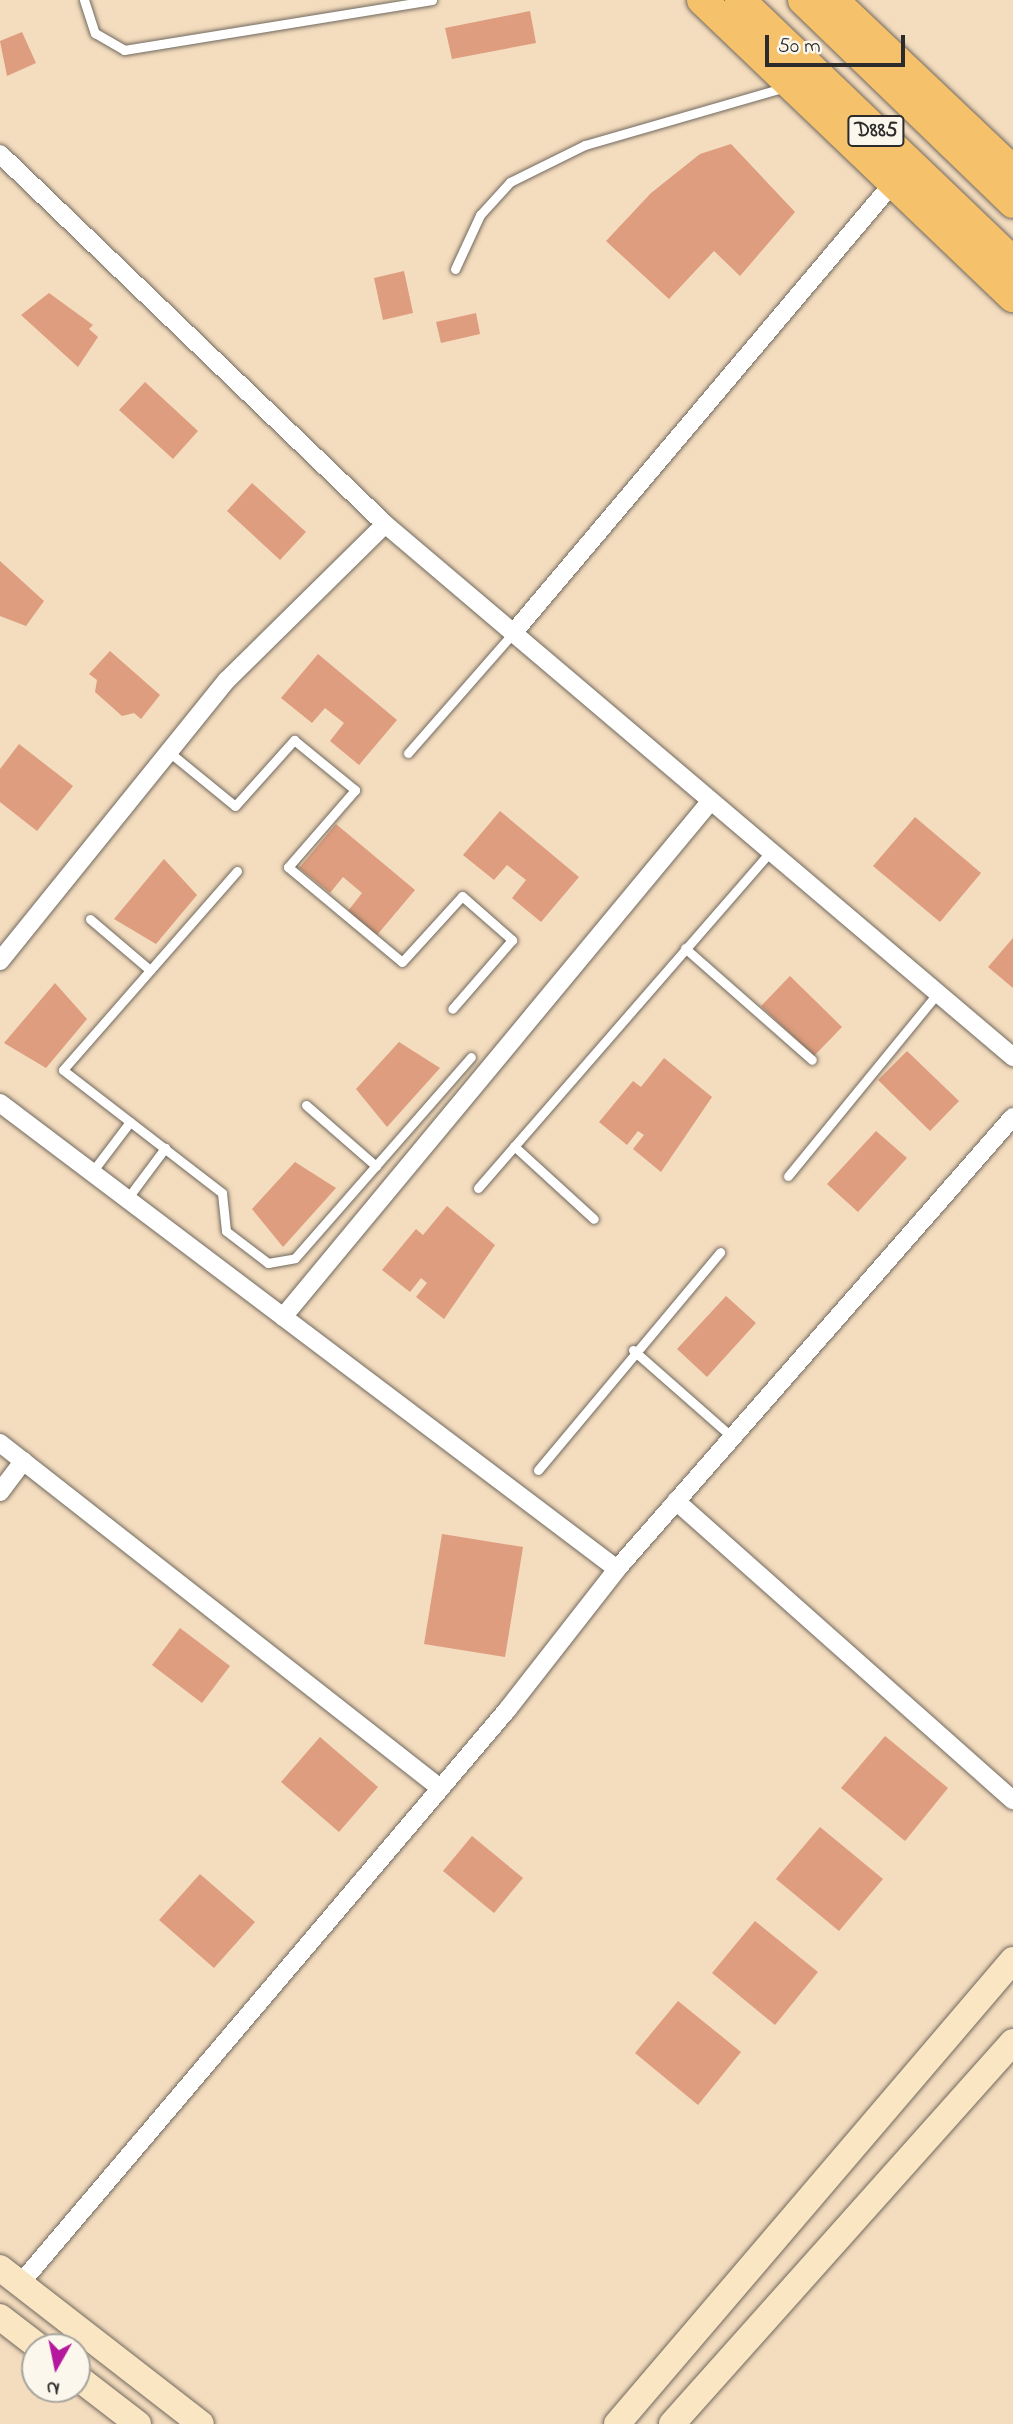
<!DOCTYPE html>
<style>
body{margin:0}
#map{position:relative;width:1013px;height:2424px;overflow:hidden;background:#f4dcbe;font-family:"Indie Flower",sans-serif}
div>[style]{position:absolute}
.building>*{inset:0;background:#dd9d7e}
.roads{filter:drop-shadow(0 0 2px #71695e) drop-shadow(0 0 2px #71695e)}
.service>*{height:9px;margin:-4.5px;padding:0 4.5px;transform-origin:4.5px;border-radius:4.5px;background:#fff}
.minor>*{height:18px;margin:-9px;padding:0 9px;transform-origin:9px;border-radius:9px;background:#fff}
.secondary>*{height:26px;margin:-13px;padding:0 13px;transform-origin:13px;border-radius:13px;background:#fbe6c4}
.trunk>*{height:30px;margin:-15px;padding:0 15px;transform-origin:15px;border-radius:15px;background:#f5c16b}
span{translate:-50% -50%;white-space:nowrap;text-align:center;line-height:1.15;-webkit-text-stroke:5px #fbf7ec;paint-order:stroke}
.shield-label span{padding:2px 5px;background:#fbf7ec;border:2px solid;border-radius:5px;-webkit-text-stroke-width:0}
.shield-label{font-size:21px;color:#2b2b2b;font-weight:700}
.north{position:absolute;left:21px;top:2333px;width:70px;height:70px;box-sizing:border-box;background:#fbf7ec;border:2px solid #a8a59f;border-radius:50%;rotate:189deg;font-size:19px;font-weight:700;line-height:28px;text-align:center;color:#2b2b2b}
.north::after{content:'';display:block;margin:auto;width:24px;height:32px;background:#b5179e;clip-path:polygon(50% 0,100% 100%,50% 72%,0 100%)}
.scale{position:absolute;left:765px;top:35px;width:140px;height:32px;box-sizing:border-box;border:4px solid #2b2b2b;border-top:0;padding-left:9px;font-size:21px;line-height:24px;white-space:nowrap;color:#2b2b2b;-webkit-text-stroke:5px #fbf7ec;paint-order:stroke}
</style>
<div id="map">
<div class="building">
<div style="clip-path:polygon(530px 11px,536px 43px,452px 59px,445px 28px)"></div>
<div style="clip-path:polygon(22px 32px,36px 63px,7px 76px,0 41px)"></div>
<div style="clip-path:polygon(731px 144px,795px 212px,740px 276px,714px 251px,669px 299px,606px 241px,651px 193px,700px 154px)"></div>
<div style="clip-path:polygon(404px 271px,413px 313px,383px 320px,374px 278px)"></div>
<div style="clip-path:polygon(49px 293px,93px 325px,89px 329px,98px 337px,78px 367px,21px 315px)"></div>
<div style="clip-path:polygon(476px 313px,480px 334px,441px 343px,436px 322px)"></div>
<div style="clip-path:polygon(145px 382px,198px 431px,173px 459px,119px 410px)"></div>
<div style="clip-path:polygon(252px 483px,306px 532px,280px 560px,227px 511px)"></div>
<div style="clip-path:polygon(0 561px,44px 601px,26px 626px,0 616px)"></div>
<div style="clip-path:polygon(110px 651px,160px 695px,141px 719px,134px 713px,122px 716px,95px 692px,97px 680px,89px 674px)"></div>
<div style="clip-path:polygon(318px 654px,397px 720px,359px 765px,330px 741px,344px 723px,325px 708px,312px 723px,281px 698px)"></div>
<div style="clip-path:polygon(19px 744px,73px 786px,37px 831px,0 802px,0 769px)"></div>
<div style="clip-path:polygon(500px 811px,579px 877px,541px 922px,512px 898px,526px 880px,507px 865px,494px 880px,463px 855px)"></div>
<div style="clip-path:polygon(915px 817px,981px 873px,940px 922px,873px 866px)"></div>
<div style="clip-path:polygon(336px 824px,415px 890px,377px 935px,348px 911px,362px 893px,343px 877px,330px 893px,299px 868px)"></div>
<div style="clip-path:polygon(164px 859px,197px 895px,156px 944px,114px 919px)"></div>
<div style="clip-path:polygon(1013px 938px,1013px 988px,988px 967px)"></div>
<div style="clip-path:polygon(790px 976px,842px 1027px,814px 1056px,761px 1006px)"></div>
<div style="clip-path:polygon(55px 983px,87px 1019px,46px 1068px,4px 1043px)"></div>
<div style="clip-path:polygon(399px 1042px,440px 1068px,387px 1127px,356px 1089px)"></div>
<div style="clip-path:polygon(907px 1051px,959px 1101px,930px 1131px,878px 1080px)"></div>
<div style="clip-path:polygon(664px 1058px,712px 1097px,661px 1172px,633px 1149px,644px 1135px,638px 1131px,627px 1145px,599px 1122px,633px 1081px,641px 1087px)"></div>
<div style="clip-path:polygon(876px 1131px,907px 1158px,858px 1212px,827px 1184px)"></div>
<div style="clip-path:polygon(295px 1162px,336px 1188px,283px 1247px,252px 1209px)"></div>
<div style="clip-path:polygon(447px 1206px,495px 1245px,444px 1319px,416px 1297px,427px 1283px,421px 1278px,410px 1292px,382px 1270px,416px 1229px,423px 1235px)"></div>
<div style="clip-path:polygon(726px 1296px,756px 1323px,707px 1377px,677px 1349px)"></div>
<div style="clip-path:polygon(442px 1534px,523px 1547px,505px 1657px,424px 1644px)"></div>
<div style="clip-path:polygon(180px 1628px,230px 1666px,202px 1703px,152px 1665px)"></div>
<div style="clip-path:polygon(885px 1736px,948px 1788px,905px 1841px,841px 1788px)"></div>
<div style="clip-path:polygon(320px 1737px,378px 1787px,339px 1832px,281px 1782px)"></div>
<div style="clip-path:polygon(820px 1827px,883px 1879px,839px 1931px,776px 1879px)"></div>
<div style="clip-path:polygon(472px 1836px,523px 1878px,494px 1913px,443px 1871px)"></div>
<div style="clip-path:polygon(200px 1874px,255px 1922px,214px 1968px,159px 1920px)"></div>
<div style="clip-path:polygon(755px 1921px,818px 1972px,775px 2025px,712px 1973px)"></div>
<div style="clip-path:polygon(678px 2001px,741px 2052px,698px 2105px,635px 2053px)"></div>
</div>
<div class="roads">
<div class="service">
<div style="left:84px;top:0;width:35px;rotate:72deg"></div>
<div style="left:95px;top:33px;width:34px;rotate:30deg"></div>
<div style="left:124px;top:50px;width:312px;rotate:-9.2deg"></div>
<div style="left:455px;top:269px;width:60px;rotate:-65.2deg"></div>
<div style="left:480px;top:215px;width:45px;rotate:-47.7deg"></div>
<div style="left:510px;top:182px;width:84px;rotate:-26.3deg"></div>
<div style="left:585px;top:145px;width:209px;rotate:-16.1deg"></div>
<div style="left:169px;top:752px;width:85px;rotate:39.3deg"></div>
<div style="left:235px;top:806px;width:89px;rotate:-48.2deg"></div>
<div style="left:294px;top:740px;width:79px;rotate:39.3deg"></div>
<div style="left:355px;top:790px;width:102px;rotate:131deg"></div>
<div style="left:288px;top:867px;width:148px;rotate:39.8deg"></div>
<div style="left:402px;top:962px;width:89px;rotate:-47.7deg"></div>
<div style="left:462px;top:896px;width:67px;rotate:41.3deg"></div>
<div style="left:512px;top:940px;width:91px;rotate:131deg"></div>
<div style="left:408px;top:753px;width:161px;rotate:-48.8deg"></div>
<div style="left:237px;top:871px;width:264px;rotate:131.2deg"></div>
<div style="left:63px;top:1070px;width:201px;rotate:37.7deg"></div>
<div style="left:222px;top:1193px;width:38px;rotate:84deg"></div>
<div style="left:226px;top:1231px;width:53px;rotate:37.3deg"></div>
<div style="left:268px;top:1263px;width:27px;rotate:-10deg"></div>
<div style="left:295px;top:1258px;width:267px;rotate:-48.8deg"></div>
<div style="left:90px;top:919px;width:79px;rotate:40.4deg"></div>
<div style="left:685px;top:948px;width:169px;rotate:41.4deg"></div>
<div style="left:306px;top:1105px;width:93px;rotate:41.1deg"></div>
<div style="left:514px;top:1146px;width:108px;rotate:42.4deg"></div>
<div style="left:92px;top:1172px;width:63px;rotate:-52.8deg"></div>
<div style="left:788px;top:1176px;width:235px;rotate:-50.7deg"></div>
<div style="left:478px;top:1188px;width:444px;rotate:-49deg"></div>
<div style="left:127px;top:1199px;width:64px;rotate:-53.3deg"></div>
<div style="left:633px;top:1350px;width:132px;rotate:41.3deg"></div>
<div style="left:538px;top:1470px;width:284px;rotate:-50.1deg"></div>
</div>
<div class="minor">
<div style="left:0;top:154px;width:534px;rotate:43.86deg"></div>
<div style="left:385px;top:524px;width:824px;rotate:40.32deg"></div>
<div style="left:514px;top:632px;width:588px;rotate:-49.83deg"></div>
<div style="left:0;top:961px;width:361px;rotate:-51.1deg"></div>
<div style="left:227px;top:680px;width:222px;rotate:-44.6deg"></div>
<div style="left:0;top:1103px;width:773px;rotate:37.06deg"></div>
<div style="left:283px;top:1317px;width:668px;rotate:-50.35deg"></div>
<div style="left:0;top:1443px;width:559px;rotate:38.1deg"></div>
<div style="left:0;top:1492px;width:39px;rotate:-53deg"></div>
<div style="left:676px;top:1501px;width:451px;rotate:41.6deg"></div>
<div style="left:20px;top:2284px;width:753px;rotate:-49.69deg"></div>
<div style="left:507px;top:1710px;width:179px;rotate:-52deg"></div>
<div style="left:617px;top:1569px;width:601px;rotate:-48.78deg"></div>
</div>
<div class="secondary">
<div style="left:0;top:2268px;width:254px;rotate:37.8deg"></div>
<div style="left:0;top:2317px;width:49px;rotate:37.6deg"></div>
<div style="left:77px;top:2377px;width:77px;rotate:37.6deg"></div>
<div style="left:617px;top:2424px;width:610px;rotate:-49.52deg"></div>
<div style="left:672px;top:2424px;width:512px;rotate:-48.25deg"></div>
</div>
<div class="trunk">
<div style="left:702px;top:0;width:430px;rotate:43.7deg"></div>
<div style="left:740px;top:0;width:378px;rotate:43.8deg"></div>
<div style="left:803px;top:0;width:292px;rotate:44deg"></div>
<div style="left:833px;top:0;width:248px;rotate:43.5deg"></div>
</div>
</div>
<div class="shield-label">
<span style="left:876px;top:131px">D885</span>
</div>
<div class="north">N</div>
<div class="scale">50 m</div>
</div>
